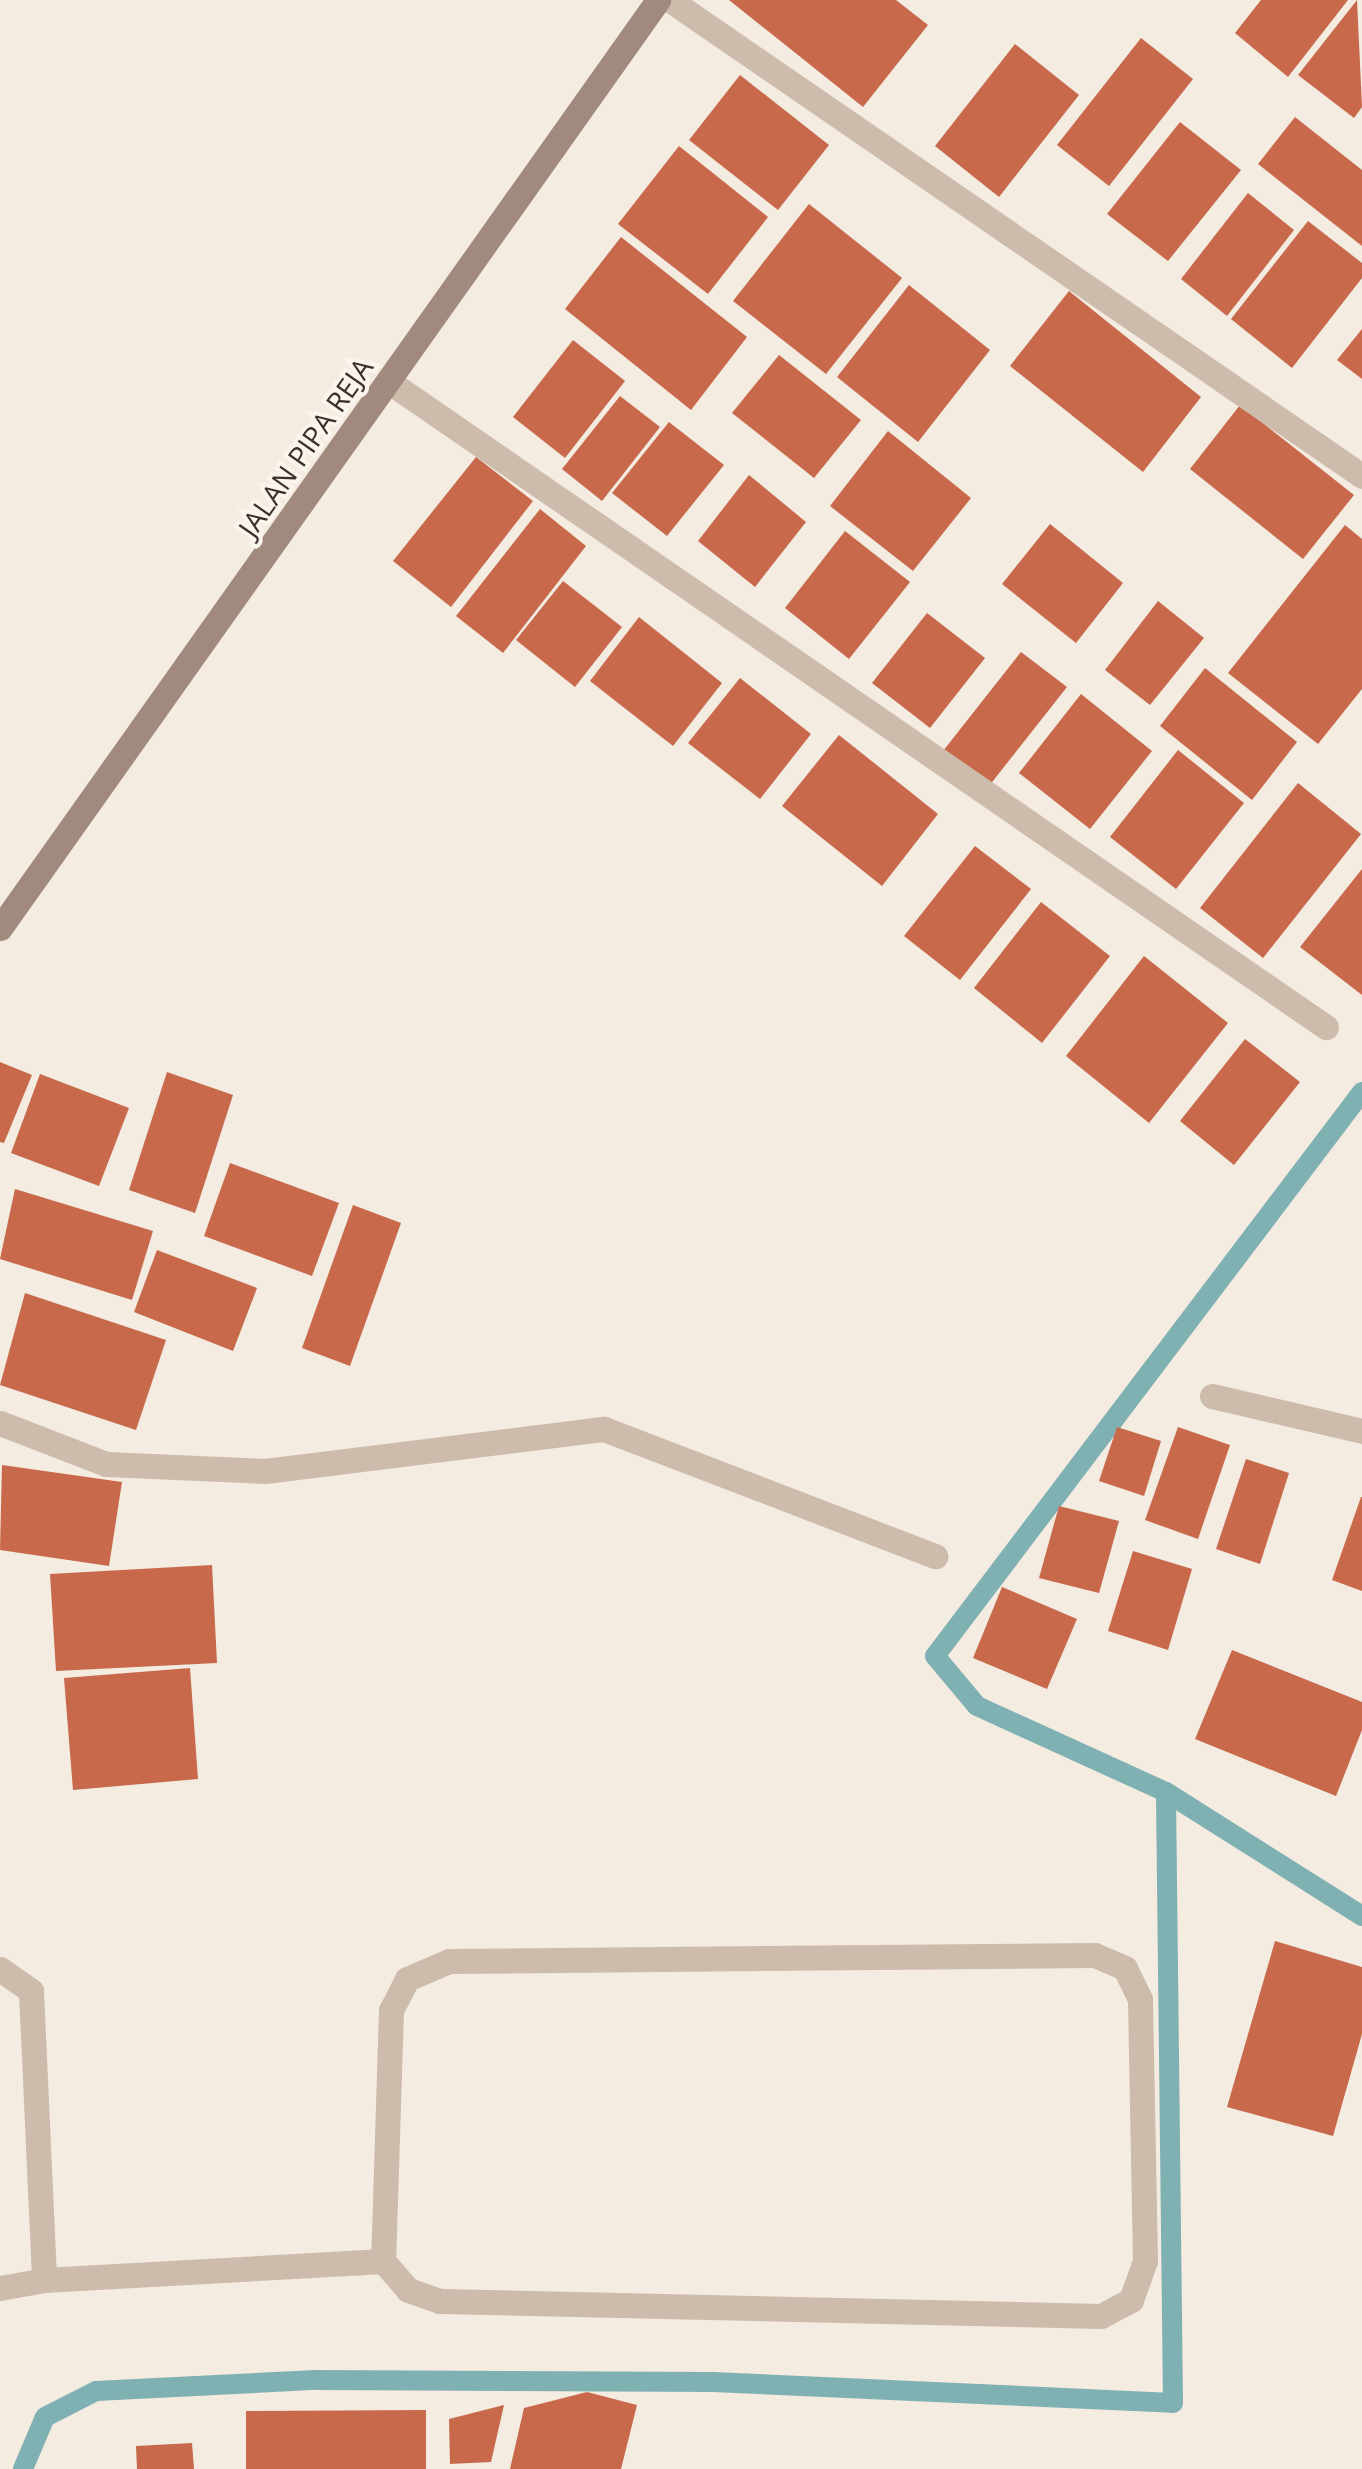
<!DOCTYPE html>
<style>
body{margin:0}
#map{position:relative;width:1362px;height:2469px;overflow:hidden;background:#f4ebe1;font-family:"Open Sans",sans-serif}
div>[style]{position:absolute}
.stream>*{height:20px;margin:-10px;padding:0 10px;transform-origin:10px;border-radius:10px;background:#7fb0b2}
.building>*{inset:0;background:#c8694b}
.lane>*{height:25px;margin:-12.5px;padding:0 12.5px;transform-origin:12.5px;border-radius:12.5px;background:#cdbbac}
.street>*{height:25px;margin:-12.5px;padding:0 12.5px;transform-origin:12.5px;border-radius:12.5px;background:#cdbbac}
.secondary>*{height:25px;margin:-12.5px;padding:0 12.5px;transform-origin:12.5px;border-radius:12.5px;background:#a18a7d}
span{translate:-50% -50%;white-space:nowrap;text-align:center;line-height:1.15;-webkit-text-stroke:8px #fbf5ee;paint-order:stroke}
.street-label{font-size:28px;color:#3b302b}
</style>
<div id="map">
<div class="stream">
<div style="left:1362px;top:1092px;width:707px;rotate:127.13deg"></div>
<div style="left:935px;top:1656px;width:65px;rotate:50deg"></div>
<div style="left:977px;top:1706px;width:208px;rotate:24.5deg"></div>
<div style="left:1166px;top:1792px;width:232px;rotate:32.3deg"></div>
<div style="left:23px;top:2469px;width:56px;rotate:-67.1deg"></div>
<div style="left:45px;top:2417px;width:57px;rotate:-27deg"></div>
<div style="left:96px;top:2391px;width:220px;rotate:-2.9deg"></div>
<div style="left:316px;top:2380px;width:397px;rotate:0.3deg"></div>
<div style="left:713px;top:2382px;width:460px;rotate:2.6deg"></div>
<div style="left:1173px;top:2403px;width:611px;rotate:-90.66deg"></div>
</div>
<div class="building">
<div style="clip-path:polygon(729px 0,896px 0,928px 25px,863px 107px)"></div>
<div style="clip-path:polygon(1261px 0,1348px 0,1288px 77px,1235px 33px)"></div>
<div style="clip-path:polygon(1357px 0,1362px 107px,1354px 118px,1298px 75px)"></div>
<div style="clip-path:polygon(1141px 38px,1193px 79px,1109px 186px,1057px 145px)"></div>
<div style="clip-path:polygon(1015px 44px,1079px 95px,999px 197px,935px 146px)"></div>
<div style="clip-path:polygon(740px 75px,829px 145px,778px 210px,689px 140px)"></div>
<div style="clip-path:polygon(1295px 117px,1362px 170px,1362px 246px,1258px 164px)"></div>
<div style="clip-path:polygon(1180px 122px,1241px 170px,1168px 261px,1107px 214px)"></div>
<div style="clip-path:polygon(679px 146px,768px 217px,708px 294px,618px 224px)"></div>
<div style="clip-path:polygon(1248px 193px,1294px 230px,1227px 316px,1181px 279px)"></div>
<div style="clip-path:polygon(809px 204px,902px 278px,826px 374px,733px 301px)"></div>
<div style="clip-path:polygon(1308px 221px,1362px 263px,1362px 278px,1292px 368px,1231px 319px)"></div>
<div style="clip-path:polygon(621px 237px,747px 337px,691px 410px,565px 309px)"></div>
<div style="clip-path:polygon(909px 285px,990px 350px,918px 442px,837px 377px)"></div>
<div style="clip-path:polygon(1069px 291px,1201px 397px,1143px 472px,1010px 366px)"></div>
<div style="clip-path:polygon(1362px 329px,1362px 379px,1337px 360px)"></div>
<div style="clip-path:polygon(573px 340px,625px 381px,565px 458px,513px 417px)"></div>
<div style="clip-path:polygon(779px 355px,861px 420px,814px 478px,732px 413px)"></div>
<div style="clip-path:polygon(620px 396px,660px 427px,602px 501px,562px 469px)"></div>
<div style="clip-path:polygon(1240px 405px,1354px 495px,1303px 559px,1190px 469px)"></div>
<div style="clip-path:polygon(669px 422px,724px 465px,667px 536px,612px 493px)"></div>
<div style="clip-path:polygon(888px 431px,971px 498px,913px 571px,830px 506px)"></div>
<div style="clip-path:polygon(476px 457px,533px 501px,451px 607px,393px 561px)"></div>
<div style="clip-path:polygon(749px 475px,806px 522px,755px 587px,698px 541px)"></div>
<div style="clip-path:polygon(540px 509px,586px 546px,503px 653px,456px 616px)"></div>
<div style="clip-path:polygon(1050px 524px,1123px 583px,1076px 643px,1002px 584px)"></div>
<div style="clip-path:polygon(1345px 525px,1362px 539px,1362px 689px,1318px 744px,1228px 673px)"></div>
<div style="clip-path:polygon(845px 531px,910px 582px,849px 659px,785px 608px)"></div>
<div style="clip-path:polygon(563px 581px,622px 627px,575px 687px,516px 640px)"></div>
<div style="clip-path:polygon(1158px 601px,1204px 638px,1150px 705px,1105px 670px)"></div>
<div style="clip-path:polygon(927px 613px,985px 658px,930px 728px,872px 683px)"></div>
<div style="clip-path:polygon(639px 617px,722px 683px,673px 746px,590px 681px)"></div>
<div style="clip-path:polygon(1021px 652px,1067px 687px,989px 786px,943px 751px)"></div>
<div style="clip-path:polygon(1205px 668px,1297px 742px,1252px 800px,1160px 726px)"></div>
<div style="clip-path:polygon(740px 678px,811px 734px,760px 799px,688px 743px)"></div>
<div style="clip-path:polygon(1081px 694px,1152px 751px,1090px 829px,1019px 773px)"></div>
<div style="clip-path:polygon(839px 735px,938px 814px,882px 886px,782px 806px)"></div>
<div style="clip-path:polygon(1178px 750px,1244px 803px,1176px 889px,1110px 837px)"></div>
<div style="clip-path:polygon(1298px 783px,1361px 834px,1263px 958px,1200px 908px)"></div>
<div style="clip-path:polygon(975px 846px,1031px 889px,960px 980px,904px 936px)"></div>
<div style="clip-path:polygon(1362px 869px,1362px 995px,1300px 947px)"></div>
<div style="clip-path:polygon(1041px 902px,1110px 956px,1042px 1043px,974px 988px)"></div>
<div style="clip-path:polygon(1144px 956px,1228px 1023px,1149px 1123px,1066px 1056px)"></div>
<div style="clip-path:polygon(1245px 1039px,1300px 1082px,1234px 1165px,1180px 1121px)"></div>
<div style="clip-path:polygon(0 1062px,32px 1075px,4px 1143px,0 1142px)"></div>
<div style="clip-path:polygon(167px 1072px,233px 1095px,195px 1213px,129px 1190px)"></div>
<div style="clip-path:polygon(40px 1074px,129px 1108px,99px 1186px,11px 1153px)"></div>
<div style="clip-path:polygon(230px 1163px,339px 1203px,312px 1276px,204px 1236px)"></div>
<div style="clip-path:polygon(15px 1189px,153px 1231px,132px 1300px,0 1259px)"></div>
<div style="clip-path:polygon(353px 1205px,401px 1223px,350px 1366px,302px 1348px)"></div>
<div style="clip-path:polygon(157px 1250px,257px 1288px,233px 1351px,134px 1312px)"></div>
<div style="clip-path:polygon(25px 1293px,166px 1340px,136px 1430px,0 1385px)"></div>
<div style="clip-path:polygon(1117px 1427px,1161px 1441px,1144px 1496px,1099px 1481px)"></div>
<div style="clip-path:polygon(1178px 1427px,1230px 1445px,1198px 1539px,1145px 1520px)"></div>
<div style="clip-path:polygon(1246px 1459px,1289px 1473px,1260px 1564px,1216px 1549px)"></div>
<div style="clip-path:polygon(2px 1465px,122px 1482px,109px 1566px,0 1550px)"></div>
<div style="clip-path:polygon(1361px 1497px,1362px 1497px,1362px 1591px,1332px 1580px)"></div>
<div style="clip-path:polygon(1059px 1506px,1119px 1521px,1099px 1593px,1039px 1578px)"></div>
<div style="clip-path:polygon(1133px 1551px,1192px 1569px,1168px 1650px,1108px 1631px)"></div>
<div style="clip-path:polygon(212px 1565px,217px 1663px,56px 1671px,50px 1574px)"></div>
<div style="clip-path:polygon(1002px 1587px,1077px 1619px,1047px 1689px,973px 1658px)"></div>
<div style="clip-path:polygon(1232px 1650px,1362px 1702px,1362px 1730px,1336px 1796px,1195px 1739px)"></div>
<div style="clip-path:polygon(190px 1668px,198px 1779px,73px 1790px,64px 1678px)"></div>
<div style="clip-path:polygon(1275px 1941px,1362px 1967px,1362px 2034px,1333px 2136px,1227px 2107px)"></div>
<div style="clip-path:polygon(587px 2392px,637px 2405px,621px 2469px,510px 2469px,524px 2408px)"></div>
<div style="clip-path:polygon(504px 2405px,491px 2462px,450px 2464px,449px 2419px)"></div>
<div style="clip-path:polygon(426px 2410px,426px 2469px,246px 2469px,246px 2411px)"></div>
<div style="clip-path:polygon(192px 2443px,194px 2469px,137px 2469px,136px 2446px)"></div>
</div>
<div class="lane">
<div style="left:388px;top:381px;width:1139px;rotate:34.56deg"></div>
<div style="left:0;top:1423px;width:114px;rotate:21.1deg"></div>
<div style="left:106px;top:1464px;width:159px;rotate:2.5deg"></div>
<div style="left:265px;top:1471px;width:342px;rotate:-7.1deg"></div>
<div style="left:604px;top:1429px;width:355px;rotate:21deg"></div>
<div style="left:0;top:1969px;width:38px;rotate:35deg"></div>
<div style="left:31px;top:1991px;width:289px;rotate:87.4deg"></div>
<div style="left:44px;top:2280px;width:340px;rotate:-3.2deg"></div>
<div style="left:383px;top:2261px;width:38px;rotate:49deg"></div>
<div style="left:408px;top:2290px;width:34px;rotate:19deg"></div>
<div style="left:440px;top:2301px;width:661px;rotate:1.3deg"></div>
<div style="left:1101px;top:2316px;width:34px;rotate:-28deg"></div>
<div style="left:1131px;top:2300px;width:41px;rotate:-70.3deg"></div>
<div style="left:1145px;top:2261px;width:262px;rotate:-91.1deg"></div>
<div style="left:1140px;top:1999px;width:34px;rotate:-116deg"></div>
<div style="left:1125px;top:1968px;width:33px;rotate:-157deg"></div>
<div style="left:1095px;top:1955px;width:646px;rotate:179.47deg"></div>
<div style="left:449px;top:1961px;width:46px;rotate:156.8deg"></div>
<div style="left:407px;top:1979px;width:35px;rotate:117deg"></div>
<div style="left:391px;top:2010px;width:251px;rotate:91.8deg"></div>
<div style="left:0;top:2288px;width:45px;rotate:-10.3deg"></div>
</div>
<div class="street">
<div style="left:670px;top:0;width:840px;rotate:34.52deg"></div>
<div style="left:1212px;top:1396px;width:154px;rotate:13.1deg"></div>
</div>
<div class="secondary">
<div style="left:0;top:928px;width:1138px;rotate:-54.66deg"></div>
</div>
<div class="street-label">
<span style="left:305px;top:447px;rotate:-55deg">JALAN PIPA REJA</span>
</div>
</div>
